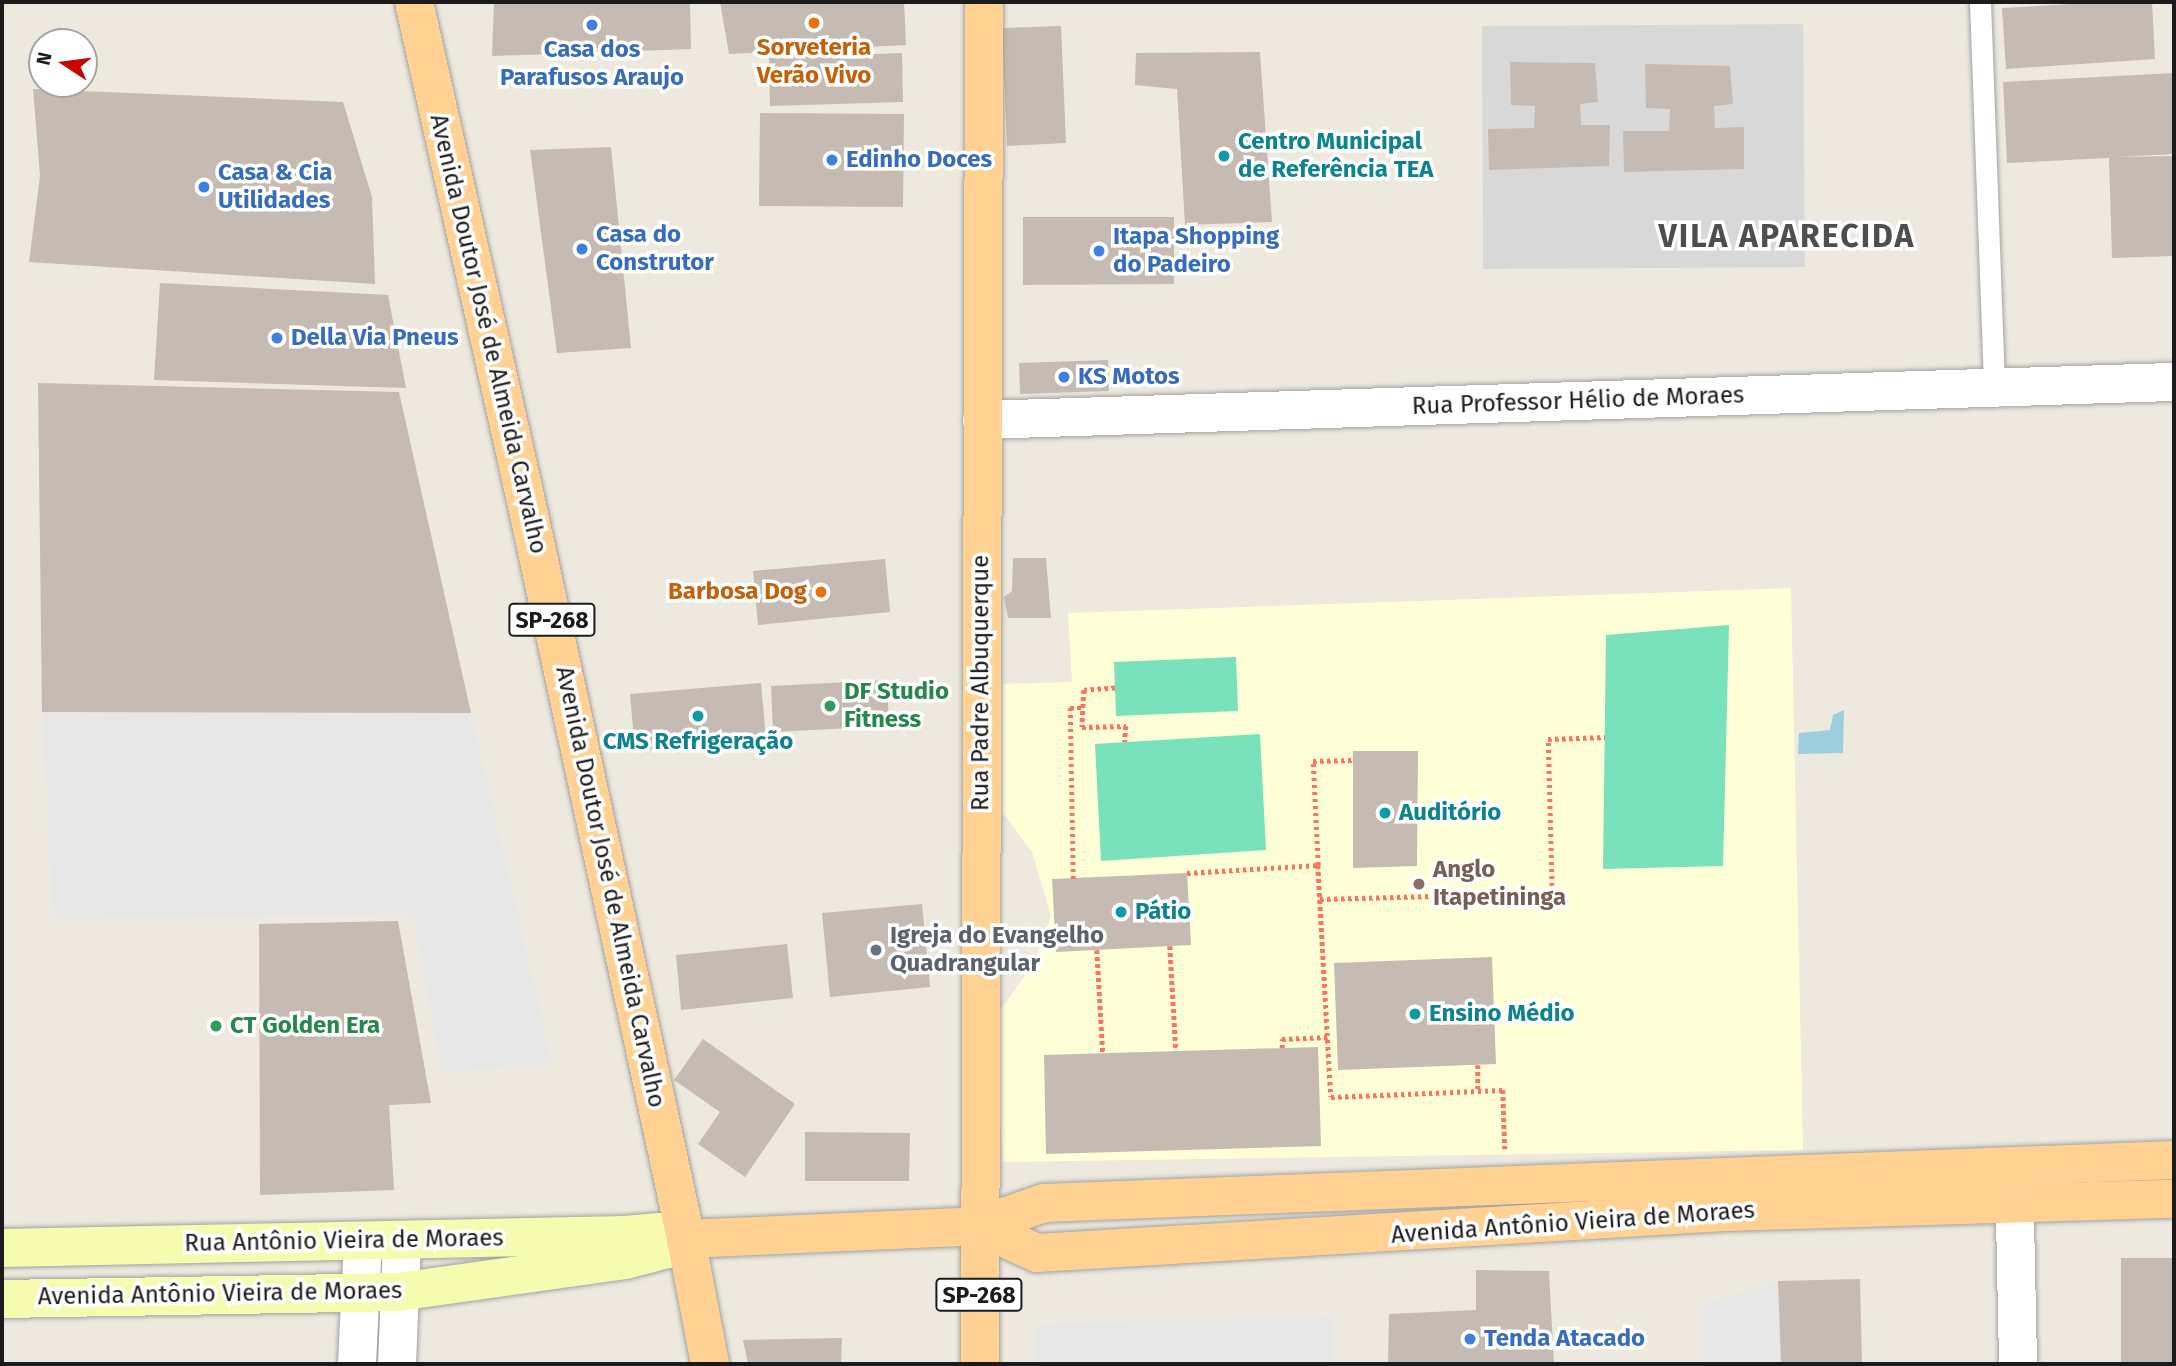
<!DOCTYPE html>
<meta charset="utf-8">
<style>
body{margin:0}
#map{position:relative;width:2176px;height:1366px;overflow:hidden;background:#ede9df;font-family:"Fira Sans",sans-serif}
div>[style]{position:absolute}
.residential>*{inset:0;background:#d9d8d8}
.education>*{inset:0;background:#feffd7}
.pitch>*{inset:0;background:#79e1bb}
.parking>*{inset:0;background:#e7e7e7}
.water>*{inset:0;background:#9dcedd}
.building>*{inset:0;background:#c5bbb3}
.path>*{height:4.5px;margin-top:-2.25px;transform-origin:0;background:repeating-linear-gradient(90deg,#ff725f 0 3.5px,transparent 0 7px)}
.roads{filter:drop-shadow(0 0 2px #a2a2a2) drop-shadow(0 0 2px #a2a2a2)}
.lane>*{height:21px;margin:-10.5px;padding:0 10.5px;transform-origin:10.5px;border-radius:10.5px;background:#fff}
.street>*{height:38px;margin:-19px;padding:0 19px;transform-origin:19px;border-radius:19px;background:#fff}
.secondary>*{height:38px;margin:-19px;padding:0 19px;transform-origin:19px;border-radius:19px;background:#f6fcaf}
.primary>*{height:38px;margin:-19px;padding:0 19px;transform-origin:19px;border-radius:19px;background:#ffd293}
.dots>*{width:19px;height:19px;translate:-50% -50%;box-sizing:border-box;border:4px solid #fff;border-radius:50%}
span{translate:-50% -50%;white-space:nowrap;text-align:center;line-height:1.15;-webkit-text-stroke:7px #fff;paint-order:stroke}
.shield-label span{padding:2px 5px;background:#fff;border:2px solid;border-radius:5px;-webkit-text-stroke-width:0}
.shield-label{font-size:23px;color:#1b1b1b;font-weight:700}
.food-label{font-size:24px;color:#c56008;font-weight:700}
.right{translate:-100% -50%;text-align:right}
.shop-label{font-size:24px;color:#366cbe;font-weight:700}
.left{translate:0 -50%;text-align:left}
.culture-label{font-size:24px;color:#0d838f;font-weight:700}
.street-label{font-size:24px;color:#1b1b1b}
.leisure-label{font-size:24px;color:#27864d;font-weight:700}
.education-label{font-size:24px;color:#785e54;font-weight:700}
.worship-label{font-size:24px;color:#5b616d;font-weight:700}
.district-label{font-size:32px;color:#4e4e4e;font-weight:700;letter-spacing:2px}
.frame{position:absolute;inset:0;border:4px solid #1b1b1b;pointer-events:none}
.north{position:absolute;left:28px;top:28px;width:70px;height:70px;box-sizing:border-box;background:#fff;border:2px solid #a4a4a4;border-radius:50%;rotate:283deg;font-size:19px;font-weight:700;line-height:28px;text-align:center;color:#1b1b1b}
.north::after{content:'';display:block;margin:auto;width:24px;height:32px;background:#c60400;clip-path:polygon(50% 0,100% 100%,50% 72%,0 100%)}
</style>
<div id="map">
<div class="residential">
<div style="clip-path:polygon(1803px 24px,1805px 267px,1483px 269px,1482px 26px)"></div>
</div>
<div class="education">
<div style="clip-path:polygon(1791px 588px,1803px 1150px,1003px 1162px,993px 1020px,1034px 963px,1051px 916px,1032px 852px,996px 804px,996px 684px,1072px 682px,1068px 613px)"></div>
</div>
<div class="pitch">
<div style="clip-path:polygon(1729px 625px,1723px 866px,1603px 869px,1606px 635px)"></div>
<div style="clip-path:polygon(1236px 657px,1238px 711px,1116px 716px,1114px 662px)"></div>
<div style="clip-path:polygon(1260px 734px,1266px 850px,1101px 861px,1095px 744px)"></div>
</div>
<div class="parking">
<div style="clip-path:polygon(42px 712px,471px 713px,552px 1063px,442px 1072px,413px 914px,53px 918px)"></div>
<div style="clip-path:polygon(1778px 1281px,1781px 1364px,1704px 1364px,1702px 1305px)"></div>
<div style="clip-path:polygon(1333px 1317px,1334px 1364px,1035px 1364px,1034px 1325px)"></div>
</div>
<div class="water">
<div style="clip-path:polygon(1844px 710px,1843px 753px,1798px 754px,1799px 733px,1830px 730px,1833px 715px)"></div>
</div>
<div class="building">
<div style="clip-path:polygon(494px 2px,690px 2px,691px 49px,492px 56px)"></div>
<div style="clip-path:polygon(720px 2px,904px 2px,906px 45px,729px 54px)"></div>
<div style="clip-path:polygon(2105px 2px,2152px 2px,2155px 59px,2006px 69px,2002px 8px)"></div>
<div style="clip-path:polygon(1061px 26px,1066px 143px,1007px 146px,1002px 28px)"></div>
<div style="clip-path:polygon(1260px 52px,1272px 222px,1185px 225px,1177px 89px,1135px 85px,1136px 53px)"></div>
<div style="clip-path:polygon(902px 53px,903px 102px,770px 106px,769px 58px)"></div>
<div style="clip-path:polygon(1510px 62px,1595px 63px,1598px 102px,1580px 104px,1581px 125px,1610px 125px,1609px 166px,1489px 170px,1488px 129px,1534px 128px,1535px 106px,1511px 105px)"></div>
<div style="clip-path:polygon(1645px 64px,1730px 66px,1733px 104px,1714px 106px,1715px 128px,1744px 127px,1744px 169px,1624px 172px,1623px 131px,1669px 131px,1670px 109px,1646px 108px)"></div>
<div style="clip-path:polygon(2174px 73px,2174px 154px,2116px 157px,2174px 156px,2174px 256px,2112px 258px,2109px 158px,2007px 163px,2003px 82px)"></div>
<div style="clip-path:polygon(33px 89px,343px 102px,372px 197px,375px 284px,29px 262px,40px 176px)"></div>
<div style="clip-path:polygon(760px 113px,904px 114px,903px 207px,759px 206px)"></div>
<div style="clip-path:polygon(611px 147px,631px 348px,557px 353px,530px 150px)"></div>
<div style="clip-path:polygon(1023px 217px,1174px 217px,1174px 284px,1023px 285px)"></div>
<div style="clip-path:polygon(160px 283px,388px 295px,406px 388px,154px 380px)"></div>
<div style="clip-path:polygon(1108px 360px,1109px 391px,1020px 394px,1019px 363px)"></div>
<div style="clip-path:polygon(38px 383px,399px 392px,471px 713px,42px 712px)"></div>
<div style="clip-path:polygon(1013px 558px,1046px 558px,1051px 618px,1008px 618px,1004px 597px,1012px 591px)"></div>
<div style="clip-path:polygon(885px 559px,890px 612px,758px 625px,753px 571px)"></div>
<div style="clip-path:polygon(887px 680px,889px 726px,773px 732px,771px 686px)"></div>
<div style="clip-path:polygon(761px 683px,766px 739px,635px 751px,630px 694px)"></div>
<div style="clip-path:polygon(1353px 751px,1418px 751px,1417px 866px,1353px 868px)"></div>
<div style="clip-path:polygon(1187px 873px,1191px 945px,1056px 952px,1052px 879px)"></div>
<div style="clip-path:polygon(922px 904px,930px 987px,830px 997px,822px 913px)"></div>
<div style="clip-path:polygon(398px 921px,431px 1103px,389px 1105px,394px 1190px,260px 1195px,259px 924px)"></div>
<div style="clip-path:polygon(787px 944px,793px 998px,681px 1010px,676px 955px)"></div>
<div style="clip-path:polygon(1492px 957px,1496px 1064px,1338px 1070px,1334px 963px)"></div>
<div style="clip-path:polygon(703px 1039px,795px 1104px,745px 1177px,698px 1144px,720px 1112px,674px 1080px)"></div>
<div style="clip-path:polygon(1318px 1047px,1321px 1146px,1046px 1154px,1044px 1055px)"></div>
<div style="clip-path:polygon(805px 1132px,910px 1133px,909px 1181px,805px 1181px)"></div>
<div style="clip-path:polygon(2121px 1258px,2174px 1258px,2174px 1364px,2121px 1364px)"></div>
<div style="clip-path:polygon(1476px 1270px,1549px 1271px,1554px 1364px,1388px 1364px,1389px 1314px,1476px 1310px)"></div>
<div style="clip-path:polygon(1860px 1279px,1862px 1364px,1781px 1364px,1778px 1281px)"></div>
<div style="clip-path:polygon(842px 1338px,841px 1364px,748px 1364px,743px 1340px)"></div>
</div>
<div class="path">
<div style="left:1115px;top:688px;width:31px;rotate:176deg"></div>
<div style="left:1084px;top:690px;width:37px;rotate:93deg"></div>
<div style="left:1082px;top:727px;width:44px;rotate:-1.3deg"></div>
<div style="left:1126px;top:726px;width:16px;rotate:94deg"></div>
<div style="left:1318px;top:865px;width:104px;rotate:-92.8deg"></div>
<div style="left:1313px;top:761px;width:40px;rotate:-1.4deg"></div>
<div style="left:1187px;top:873px;width:131px;rotate:-3.5deg"></div>
<div style="left:1318px;top:865px;width:232px;rotate:86.8deg"></div>
<div style="left:1331px;top:1097px;width:172px;rotate:-2.3deg"></div>
<div style="left:1503px;top:1090px;width:59px;rotate:88.1deg"></div>
<div style="left:1073px;top:879px;width:171px;rotate:-91deg"></div>
<div style="left:1070px;top:708px;width:13px"></div>
<div style="left:1320px;top:899px;width:232px;rotate:-1.5deg"></div>
<div style="left:1552px;top:893px;width:154px;rotate:-91.5deg"></div>
<div style="left:1548px;top:739px;width:57px;rotate:-2deg"></div>
<div style="left:1170px;top:946px;width:105px;rotate:86.7deg"></div>
<div style="left:1097px;top:950px;width:104px;rotate:86.7deg"></div>
<div style="left:1282px;top:1048px;width:9px;rotate:-90deg"></div>
<div style="left:1282px;top:1039px;width:46px;rotate:-2.5deg"></div>
<div style="left:1478px;top:1065px;width:24px;rotate:90deg"></div>
</div>
<div class="roads">
<div class="lane">
<div style="left:1980px;top:2px;width:386px;rotate:87.9deg"></div>
</div>
<div class="street">
<div style="left:982px;top:420px;width:1193px;rotate:-1.83deg"></div>
<div style="left:2014px;top:1170px;width:194px;rotate:88.8deg"></div>
<div style="left:357px;top:1364px;width:123px;rotate:-87.2deg"></div>
<div style="left:397px;top:1364px;width:124px;rotate:-87.7deg"></div>
</div>
<div class="secondary">
<div style="left:2px;top:1248px;width:623px;rotate:-1.2deg"></div>
<div style="left:625px;top:1235px;width:35px;rotate:-5deg"></div>
<div style="left:2px;top:1299px;width:396px;rotate:-1deg"></div>
<div style="left:398px;top:1292px;width:230px;rotate:-8deg"></div>
<div style="left:626px;top:1260px;width:42px;rotate:-15deg"></div>
<div style="left:667px;top:1249px;width:21px;rotate:-28deg"></div>
</div>
<div class="primary">
<div style="left:414px;top:2px;width:530px;rotate:77.35deg"></div>
<div style="left:530px;top:519px;width:737px;rotate:77.77deg"></div>
<div style="left:686px;top:1239px;width:127px;rotate:79.1deg"></div>
<div style="left:978px;top:1226px;width:65px;rotate:24.6deg"></div>
<div style="left:1037px;top:1253px;width:690px;rotate:-3.41deg"></div>
<div style="left:1726px;top:1212px;width:448px;rotate:-1.7deg"></div>
<div style="left:686px;top:1239px;width:292px;rotate:-2.5deg"></div>
<div style="left:978px;top:1226px;width:70px;rotate:-19.2deg"></div>
<div style="left:1044px;top:1203px;width:1131px;rotate:-2.18deg"></div>
<div style="left:980px;top:1364px;width:1362px;rotate:-89.83deg"></div>
</div>
</div>
<div class="dots">
<div style="left:814px;top:23px;background:#e8710a"></div>
<div style="left:592px;top:25px;background:#3f7fe0"></div>
<div style="left:1224px;top:156px;background:#0f9aa8"></div>
<div style="left:832px;top:160px;background:#3f7fe0"></div>
<div style="left:204px;top:187px;background:#3f7fe0"></div>
<div style="left:582px;top:249px;background:#3f7fe0"></div>
<div style="left:1099px;top:251px;background:#3f7fe0"></div>
<div style="left:277px;top:338px;background:#3f7fe0"></div>
<div style="left:1064px;top:377px;background:#3f7fe0"></div>
<div style="left:821px;top:592px;background:#e8710a"></div>
<div style="left:830px;top:706px;background:#2e9e5b"></div>
<div style="left:698px;top:716px;background:#0f9aa8"></div>
<div style="left:1385px;top:813px;background:#0f9aa8"></div>
<div style="left:1419px;top:884px;background:#8d6e63"></div>
<div style="left:1121px;top:912px;background:#0f9aa8"></div>
<div style="left:876px;top:950px;background:#6b7280"></div>
<div style="left:1415px;top:1014px;background:#0f9aa8"></div>
<div style="left:216px;top:1026px;background:#2e9e5b"></div>
<div style="left:1470px;top:1339px;background:#3f7fe0"></div>
</div>
<div class="shield-label">
<span style="left:552px;top:620px">SP-268</span>
<span style="left:979px;top:1295px">SP-268</span>
</div>
<div class="food-label">
<span style="left:814px;top:62px">Sorveteria<br>Verão Vivo</span>
<span class="right" style="left:807px;top:592px">Barbosa Dog</span>
</div>
<div class="shop-label">
<span style="left:592px;top:64px">Casa dos<br>Parafusos Araujo</span>
<span class="left" style="left:846px;top:160px">Edinho Doces</span>
<span class="left" style="left:218px;top:187px">Casa &amp; Cia<br>Utilidades</span>
<span class="left" style="left:596px;top:249px">Casa do<br>Construtor</span>
<span class="left" style="left:1113px;top:251px">Itapa Shopping<br>do Padeiro</span>
<span class="left" style="left:291px;top:338px">Della Via Pneus</span>
<span class="left" style="left:1078px;top:377px">KS Motos</span>
<span class="left" style="left:1484px;top:1339px">Tenda Atacado</span>
</div>
<div class="culture-label">
<span class="left" style="left:1238px;top:156px">Centro Municipal<br>de Referência TEA</span>
<span style="left:698px;top:742px">CMS Refrigeração</span>
<span class="left" style="left:1399px;top:813px">Auditório</span>
<span class="left" style="left:1135px;top:912px">Pátio</span>
<span class="left" style="left:1429px;top:1014px">Ensino Médio</span>
</div>
<div class="street-label">
<span style="left:488px;top:334px;rotate:77deg">Avenida Doutor José de Almeida Carvalho</span>
<span style="left:1578px;top:401px;rotate:-2deg">Rua Professor Hélio de Moraes</span>
<span style="left:981px;top:683px;rotate:-90deg">Rua Padre Albuquerque</span>
<span style="left:610px;top:887px;rotate:78deg">Avenida Doutor José de Almeida Carvalho</span>
<span style="left:1573px;top:1223px;rotate:-4deg">Avenida Antônio Vieira de Moraes</span>
<span style="left:344px;top:1241px;rotate:-1deg">Rua Antônio Vieira de Moraes</span>
<span style="left:220px;top:1294px;rotate:-1deg">Avenida Antônio Vieira de Moraes</span>
</div>
<div class="leisure-label">
<span class="left" style="left:844px;top:706px">DF Studio<br>Fitness</span>
<span class="left" style="left:230px;top:1026px">CT Golden Era</span>
</div>
<div class="education-label">
<span class="left" style="left:1433px;top:884px">Anglo<br>Itapetininga</span>
</div>
<div class="worship-label">
<span class="left" style="left:890px;top:950px">Igreja do Evangelho<br>Quadrangular</span>
</div>
<div class="district-label">
<span style="left:1787px;top:236px">VILA APARECIDA</span>
</div>
<div class="frame"></div>
<div class="north">N</div>
</div>
